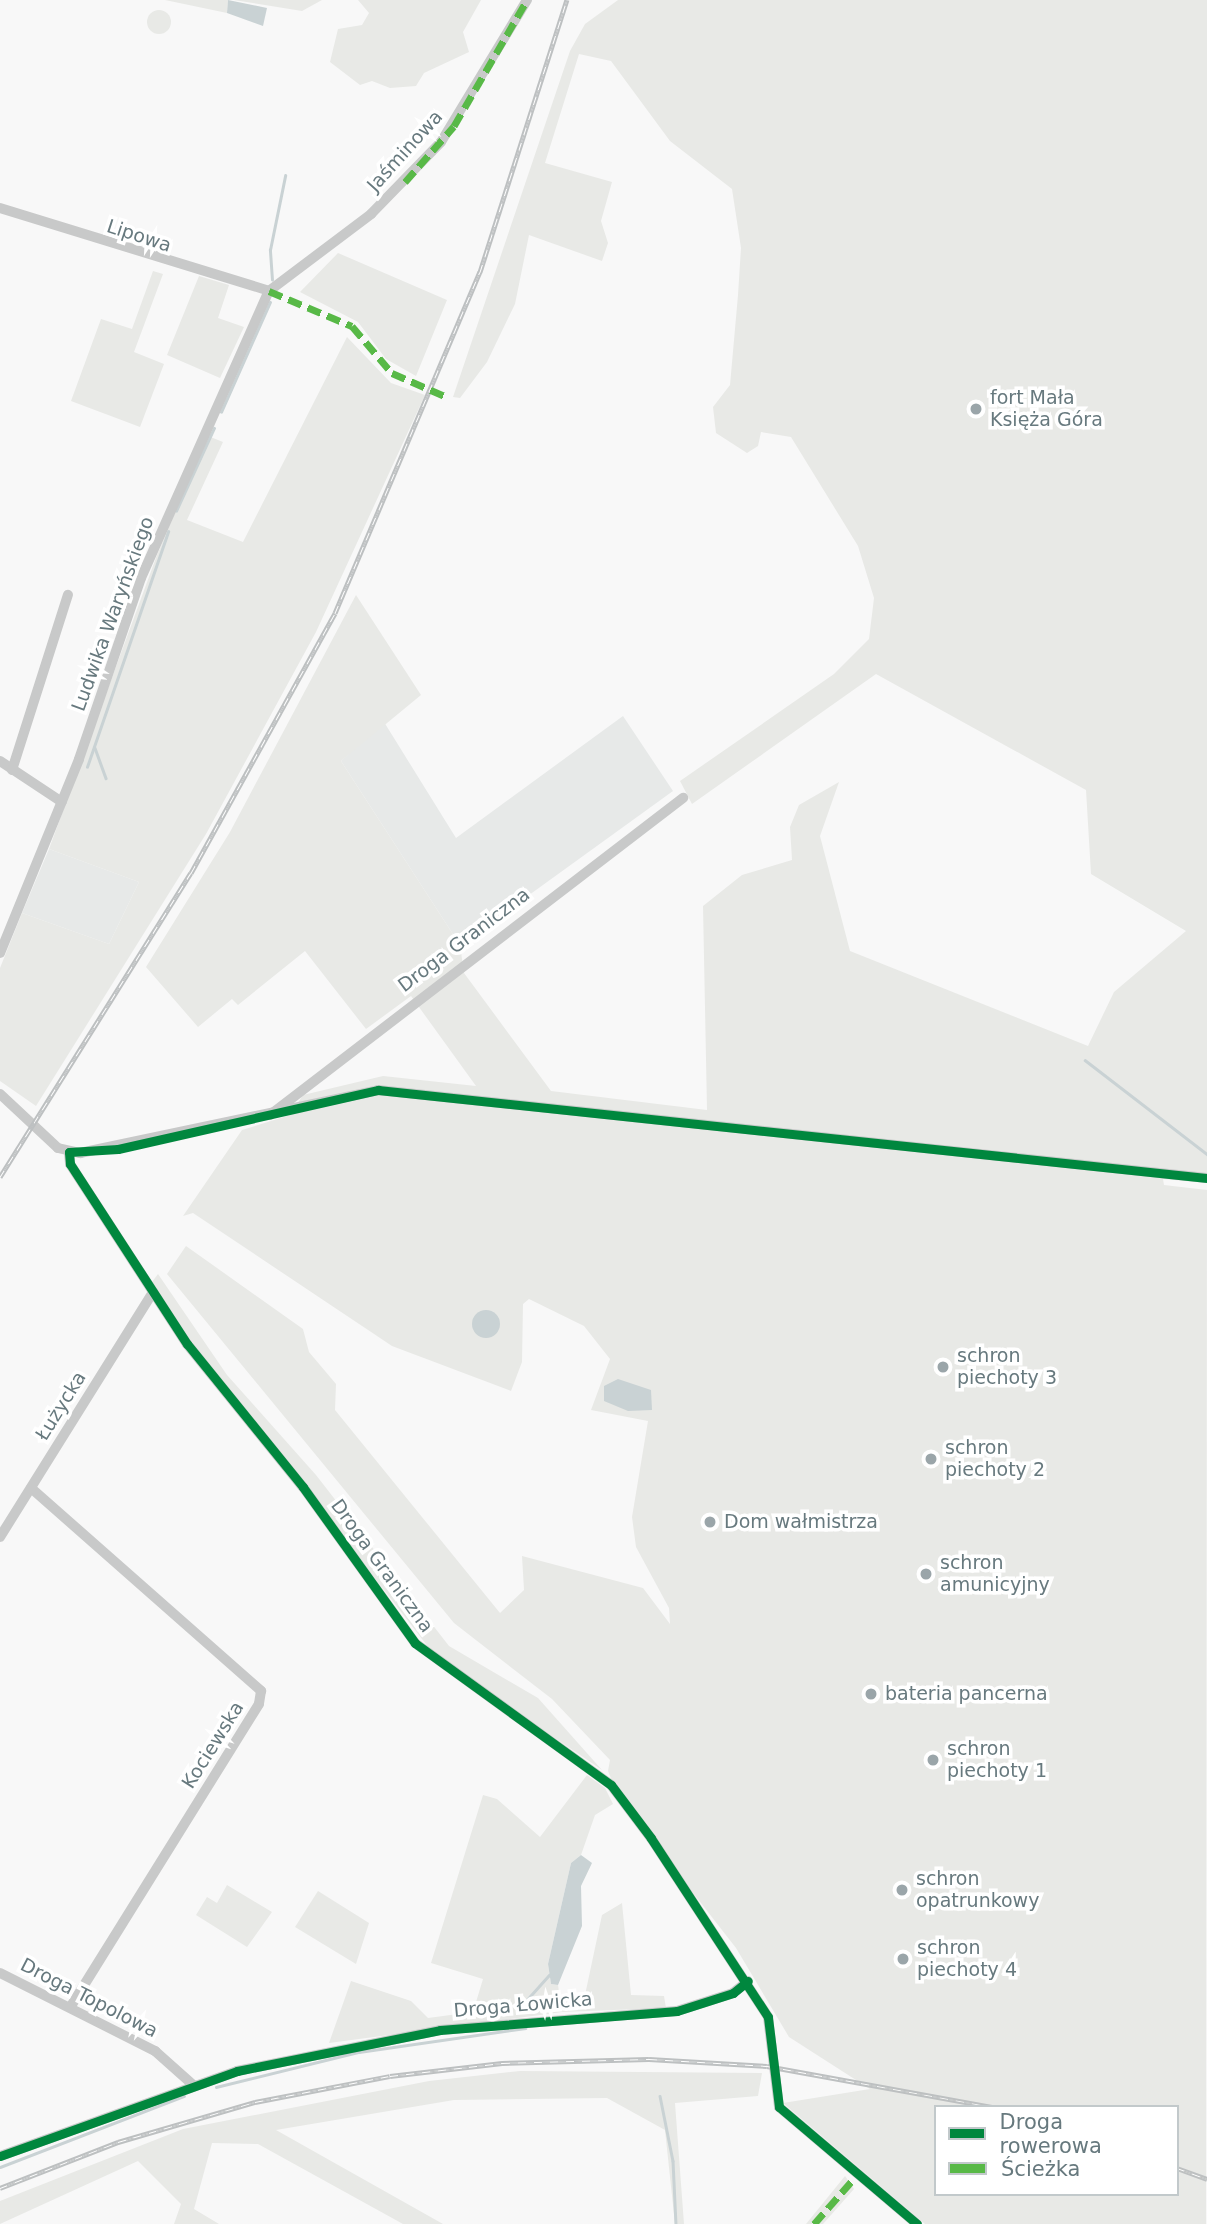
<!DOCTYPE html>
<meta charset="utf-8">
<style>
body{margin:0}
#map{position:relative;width:1207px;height:2224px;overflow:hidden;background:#f8f8f8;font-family:"DejaVu Sans",sans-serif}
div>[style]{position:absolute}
.built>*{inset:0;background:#e7e9e8}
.green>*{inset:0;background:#e8e9e6}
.round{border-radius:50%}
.water>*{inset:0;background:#c9d2d4}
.stream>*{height:2.5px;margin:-1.25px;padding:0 1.25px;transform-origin:1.25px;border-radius:1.25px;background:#c9d2d4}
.minor>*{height:10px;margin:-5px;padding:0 5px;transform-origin:5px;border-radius:5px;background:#c8c9c9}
.rail>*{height:5px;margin-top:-2.5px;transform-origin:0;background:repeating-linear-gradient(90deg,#fff 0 8px,#bdc0c1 0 16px);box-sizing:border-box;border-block:2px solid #bdc0c1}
.quiet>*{height:7px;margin-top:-3.5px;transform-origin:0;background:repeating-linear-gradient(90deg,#58b947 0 14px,transparent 0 21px)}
.cycleway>*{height:9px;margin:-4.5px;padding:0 4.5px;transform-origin:4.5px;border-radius:4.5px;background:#00873e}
.dots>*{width:19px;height:19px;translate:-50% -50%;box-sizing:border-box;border:4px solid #fff;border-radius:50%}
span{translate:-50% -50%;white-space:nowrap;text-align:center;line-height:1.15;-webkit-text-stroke:7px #fff;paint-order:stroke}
.street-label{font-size:19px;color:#67797e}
.poi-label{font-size:19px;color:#67797e}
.left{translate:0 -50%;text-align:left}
.legend{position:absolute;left:934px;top:2105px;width:245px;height:91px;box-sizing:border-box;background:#fff;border:2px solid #c2c9cb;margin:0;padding:9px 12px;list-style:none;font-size:21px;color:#67797e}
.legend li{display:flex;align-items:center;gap:14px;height:35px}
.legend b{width:35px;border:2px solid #c2c9cb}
</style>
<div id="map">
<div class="built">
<div style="clip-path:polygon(623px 716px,673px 791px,460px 945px,341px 761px,384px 722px,456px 838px)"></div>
<div style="clip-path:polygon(49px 849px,139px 882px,109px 944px,22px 913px)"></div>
</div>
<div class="green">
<div style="clip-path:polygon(165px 0,228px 0,227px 13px)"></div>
<div style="clip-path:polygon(234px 0,322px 0,302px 11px)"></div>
<div style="clip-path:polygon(358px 0,481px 0,463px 32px,469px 52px,424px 73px,416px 86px,390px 88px,372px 81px,360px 85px,330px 62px,338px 29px,362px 25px,369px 13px)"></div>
<div style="clip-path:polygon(evenodd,618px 0,1207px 0,1207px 1183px,1163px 1179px,1164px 1185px,1207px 1190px,1206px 2224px,925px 2224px,783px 2103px,870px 2089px,789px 2037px,736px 1948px,619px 1798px,608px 1771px,610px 1760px,552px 1699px,454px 1623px,167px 1274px,186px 1246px,303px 1329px,309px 1352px,336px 1384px,335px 1410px,500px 1613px,524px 1590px,522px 1556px,643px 1588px,670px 1624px,669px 1608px,636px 1547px,632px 1517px,648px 1421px,591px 1410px,610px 1359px,584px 1326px,529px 1299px,523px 1304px,522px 1362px,511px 1391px,392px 1346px,193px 1213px,183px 1216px,242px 1130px,290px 1115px,303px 1095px,383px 1076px,476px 1086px,411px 996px,366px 1029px,305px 951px,238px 1005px,232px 999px,198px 1027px,146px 967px,230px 832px,356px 595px,421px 695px,341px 761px,460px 945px,464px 973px,551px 1091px,707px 1110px,703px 906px,742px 875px,792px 860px,790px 827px,799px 805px,839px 782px,820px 836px,850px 951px,1088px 1046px,1114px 992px,1186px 931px,1091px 874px,1086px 790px,876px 674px,692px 804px,680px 781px,834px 674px,869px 639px,874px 598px,858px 546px,791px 437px,761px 432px,758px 446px,747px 453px,716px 433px,713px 407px,730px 385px,738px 295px,741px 248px,732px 189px,670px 141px,611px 61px,579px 54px,545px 163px,612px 182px,601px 221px,608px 243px,602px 261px,529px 235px,515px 304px,487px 362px,460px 398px,453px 397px,570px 51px,585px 24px,618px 0,936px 2107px,1177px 2107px,1177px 2194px,936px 2194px,936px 2107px)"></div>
<div class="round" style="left:147px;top:10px;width:24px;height:24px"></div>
<div style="clip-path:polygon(338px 253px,447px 300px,416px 376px,386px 359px,358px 322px,300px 292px)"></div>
<div style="clip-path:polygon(153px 271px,163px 274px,134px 352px,164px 364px,140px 427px,71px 401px,101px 319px,132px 329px)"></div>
<div style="clip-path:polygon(199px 276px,229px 285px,218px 318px,244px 327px,220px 378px,167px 355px)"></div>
<div style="clip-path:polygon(347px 337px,391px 383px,425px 395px,316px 632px,206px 834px,36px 1106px,0 1081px,0 968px,22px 913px,109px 944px,139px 882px,49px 849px,157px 555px,208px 436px,223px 442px,187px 520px,243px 542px)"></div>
<div style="clip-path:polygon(158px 1274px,227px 1375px,316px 1475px,449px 1646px,538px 1698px,602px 1770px,436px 1657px,190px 1340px,152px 1282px)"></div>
<div style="clip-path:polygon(587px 1775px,605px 1788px,613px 1804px,595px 1815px,581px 1855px,571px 1863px,548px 1964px,551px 1984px,558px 1985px,560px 1999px,585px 1995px,602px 1915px,622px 1903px,631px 1995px,664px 1996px,666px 2008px,562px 2012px,329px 2043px,351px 1981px,411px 2001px,428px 2018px,473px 2012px,483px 1979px,431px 1963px,483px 1795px,497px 1799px,540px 1837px)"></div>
<div style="clip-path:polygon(227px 1885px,272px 1912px,247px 1947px,196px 1915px,207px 1897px,217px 1903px)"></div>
<div style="clip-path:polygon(318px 1891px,369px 1923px,356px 1964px,295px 1927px)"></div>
<div style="clip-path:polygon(520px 2071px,762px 2073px,758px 2096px,675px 2103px,684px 2224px,675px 2224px,665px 2130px,607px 2098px,454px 2100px,276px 2130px,443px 2224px,403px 2224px,258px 2144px,212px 2143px,194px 2209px,219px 2224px,174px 2224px,181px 2204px,138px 2161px,0 2224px,0 2201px,183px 2129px,429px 2081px)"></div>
<div style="clip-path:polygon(845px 2176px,854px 2189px,823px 2224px,806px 2224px)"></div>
</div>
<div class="water">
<div style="clip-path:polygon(228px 0,267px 8px,263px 26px,227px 13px)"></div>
<div class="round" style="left:472px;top:1310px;width:28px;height:28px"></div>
<div style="clip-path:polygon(618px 1379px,651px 1390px,652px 1410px,628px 1411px,604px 1401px,604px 1386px)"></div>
<div style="clip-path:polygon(581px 1855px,592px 1863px,581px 1886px,582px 1926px,558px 1985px,551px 1984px,548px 1964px,571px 1863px)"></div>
</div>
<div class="stream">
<div style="left:272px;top:280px;width:30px;rotate:-94deg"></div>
<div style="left:270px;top:250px;width:76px;rotate:-78.5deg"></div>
<div style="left:221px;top:412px;width:120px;rotate:-66deg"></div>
<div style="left:176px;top:511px;width:91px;rotate:-65.4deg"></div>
<div style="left:95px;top:748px;width:32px;rotate:70deg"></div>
<div style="left:87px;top:767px;width:249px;rotate:-71deg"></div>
<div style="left:1085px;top:1060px;width:154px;rotate:37.6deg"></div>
<div style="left:524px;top:2012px;width:8px;rotate:-97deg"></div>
<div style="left:523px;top:2004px;width:39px;rotate:-48deg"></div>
<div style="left:216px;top:2087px;width:147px;rotate:-13.8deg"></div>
<div style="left:359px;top:2052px;width:168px;rotate:-8.2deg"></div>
<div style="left:660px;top:2096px;width:66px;rotate:78.7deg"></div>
<div style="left:673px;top:2161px;width:63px;rotate:87.3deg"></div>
<div style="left:0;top:2167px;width:197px;rotate:-21.1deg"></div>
</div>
<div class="minor">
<div style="left:0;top:208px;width:282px;rotate:17.1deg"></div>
<div style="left:269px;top:291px;width:128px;rotate:-37deg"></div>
<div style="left:371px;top:214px;width:100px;rotate:-45.8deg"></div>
<div style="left:441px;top:142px;width:166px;rotate:-58.8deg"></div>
<div style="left:0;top:761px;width:74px;rotate:33.5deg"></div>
<div style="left:12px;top:770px;width:184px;rotate:-72.3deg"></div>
<div style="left:0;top:953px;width:209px;rotate:-67.8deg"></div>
<div style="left:79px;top:759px;width:191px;rotate:-71.1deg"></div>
<div style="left:141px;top:578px;width:314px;rotate:-66deg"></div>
<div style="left:0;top:1094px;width:79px;rotate:43deg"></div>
<div style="left:58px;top:1148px;width:23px;rotate:13deg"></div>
<div style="left:80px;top:1153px;width:305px;rotate:-11.9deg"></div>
<div style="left:378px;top:1090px;width:834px;rotate:6.06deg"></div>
<div style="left:270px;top:1115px;width:521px;rotate:-37.51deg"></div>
<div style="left:69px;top:1152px;width:12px;rotate:85deg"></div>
<div style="left:70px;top:1164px;width:215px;rotate:57deg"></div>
<div style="left:187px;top:1344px;width:184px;rotate:51deg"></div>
<div style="left:303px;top:1487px;width:192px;rotate:54.3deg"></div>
<div style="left:415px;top:1643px;width:242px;rotate:35.9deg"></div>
<div style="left:611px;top:1785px;width:66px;rotate:53deg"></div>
<div style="left:651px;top:1838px;width:214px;rotate:56.8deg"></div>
<div style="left:768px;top:2017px;width:91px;rotate:83deg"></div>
<div style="left:779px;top:2107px;width:181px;rotate:40.3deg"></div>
<div style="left:31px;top:1488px;width:307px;rotate:41.4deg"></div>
<div style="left:261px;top:1691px;width:13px;rotate:99deg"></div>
<div style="left:259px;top:1704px;width:356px;rotate:121.9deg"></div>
<div style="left:0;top:1537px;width:289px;rotate:-58deg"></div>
<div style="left:0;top:1973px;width:174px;rotate:26.7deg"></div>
<div style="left:155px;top:2051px;width:50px;rotate:41.7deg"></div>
<div style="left:0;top:2156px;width:252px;rotate:-19.7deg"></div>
<div style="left:237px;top:2071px;width:207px;rotate:-11.4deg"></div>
<div style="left:440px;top:2030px;width:238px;rotate:-4.6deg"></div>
<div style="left:677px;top:2011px;width:59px;rotate:-17.8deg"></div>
<div style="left:733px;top:1993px;width:19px;rotate:-39deg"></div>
</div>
<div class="rail">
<div style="left:0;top:1177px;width:359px;rotate:-57.9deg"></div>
<div style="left:191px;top:873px;width:297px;rotate:-61deg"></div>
<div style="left:335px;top:613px;width:371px;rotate:-67deg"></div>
<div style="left:480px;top:272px;width:286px;rotate:-72.3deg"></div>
<div style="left:1177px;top:2168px;width:32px;rotate:20deg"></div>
<div style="left:0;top:2188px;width:127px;rotate:-21.3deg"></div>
<div style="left:118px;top:2142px;width:143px;rotate:-16.3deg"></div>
<div style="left:255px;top:2102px;width:137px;rotate:-10.9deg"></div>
<div style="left:390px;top:2076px;width:113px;rotate:-6.6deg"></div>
<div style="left:502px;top:2063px;width:147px;rotate:-1.6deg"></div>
<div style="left:649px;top:2059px;width:118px;rotate:3.4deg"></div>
<div style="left:767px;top:2066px;width:230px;rotate:10.3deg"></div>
</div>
<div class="quiet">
<div style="left:405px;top:182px;width:74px;rotate:-48.8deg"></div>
<div style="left:454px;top:126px;width:146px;rotate:-59.9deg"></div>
<div style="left:269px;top:291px;width:90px;rotate:22.9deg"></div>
<div style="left:352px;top:326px;width:62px;rotate:49.6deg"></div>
<div style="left:392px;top:373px;width:60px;rotate:23.6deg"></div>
<div style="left:814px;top:2224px;width:65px;rotate:-48.7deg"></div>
</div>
<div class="cycleway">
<div style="left:0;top:2156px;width:252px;rotate:-19.7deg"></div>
<div style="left:237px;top:2071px;width:207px;rotate:-11.4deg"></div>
<div style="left:440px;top:2030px;width:238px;rotate:-4.6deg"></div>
<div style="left:677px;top:2011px;width:59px;rotate:-17.8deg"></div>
<div style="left:733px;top:1993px;width:19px;rotate:-39deg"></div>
<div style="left:917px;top:2224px;width:181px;rotate:-139.7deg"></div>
<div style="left:779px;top:2107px;width:91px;rotate:-97deg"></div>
<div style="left:768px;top:2017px;width:214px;rotate:-123.2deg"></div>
<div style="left:651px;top:1838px;width:66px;rotate:-127deg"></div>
<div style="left:611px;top:1785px;width:242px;rotate:-144.1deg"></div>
<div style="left:415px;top:1643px;width:192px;rotate:-125.7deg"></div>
<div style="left:303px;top:1487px;width:184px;rotate:-129deg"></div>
<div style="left:187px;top:1344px;width:215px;rotate:-123deg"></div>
<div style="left:70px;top:1164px;width:12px;rotate:-95deg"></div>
<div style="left:69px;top:1152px;width:49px;rotate:-3.5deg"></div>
<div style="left:118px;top:1149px;width:267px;rotate:-12.8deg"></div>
<div style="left:378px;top:1090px;width:834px;rotate:6.06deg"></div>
</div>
<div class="dots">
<div style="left:976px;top:409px;background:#9aa5a9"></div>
<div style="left:943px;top:1367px;background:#9aa5a9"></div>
<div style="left:931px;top:1459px;background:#9aa5a9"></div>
<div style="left:710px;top:1522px;background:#9aa5a9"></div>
<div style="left:926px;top:1574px;background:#9aa5a9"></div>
<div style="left:871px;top:1694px;background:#9aa5a9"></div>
<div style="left:933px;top:1760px;background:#9aa5a9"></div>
<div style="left:902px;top:1890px;background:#9aa5a9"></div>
<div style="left:903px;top:1959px;background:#9aa5a9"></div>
</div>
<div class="street-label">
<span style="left:405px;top:151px;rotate:-48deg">Jaśminowa</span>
<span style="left:139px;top:236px;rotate:18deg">Lipowa</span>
<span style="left:113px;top:614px;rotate:-70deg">Ludwika Waryńskiego</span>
<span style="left:464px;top:940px;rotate:-37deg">Droga Graniczna</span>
<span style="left:61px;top:1406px;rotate:-58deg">Łużycka</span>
<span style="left:382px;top:1566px;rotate:54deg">Droga Graniczna</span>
<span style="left:213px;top:1745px;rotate:-58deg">Kociewska</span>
<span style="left:89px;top:1998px;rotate:27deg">Droga Topolowa</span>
<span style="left:523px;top:2005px;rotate:-5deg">Droga Łowicka</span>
</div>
<div class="poi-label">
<span class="left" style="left:990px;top:409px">fort Mała<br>Księża Góra</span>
<span class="left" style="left:957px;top:1367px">schron<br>piechoty 3</span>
<span class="left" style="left:945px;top:1459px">schron<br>piechoty 2</span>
<span class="left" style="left:724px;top:1522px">Dom wałmistrza</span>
<span class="left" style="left:940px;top:1574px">schron<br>amunicyjny</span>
<span class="left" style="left:885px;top:1694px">bateria pancerna</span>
<span class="left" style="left:947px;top:1760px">schron<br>piechoty 1</span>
<span class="left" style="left:916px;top:1890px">schron<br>opatrunkowy</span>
<span class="left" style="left:917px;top:1959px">schron<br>piechoty 4</span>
</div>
<ul class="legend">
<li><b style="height:9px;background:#00873e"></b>Droga rowerowa</li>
<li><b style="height:9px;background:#58b947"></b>Ścieżka</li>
</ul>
</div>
